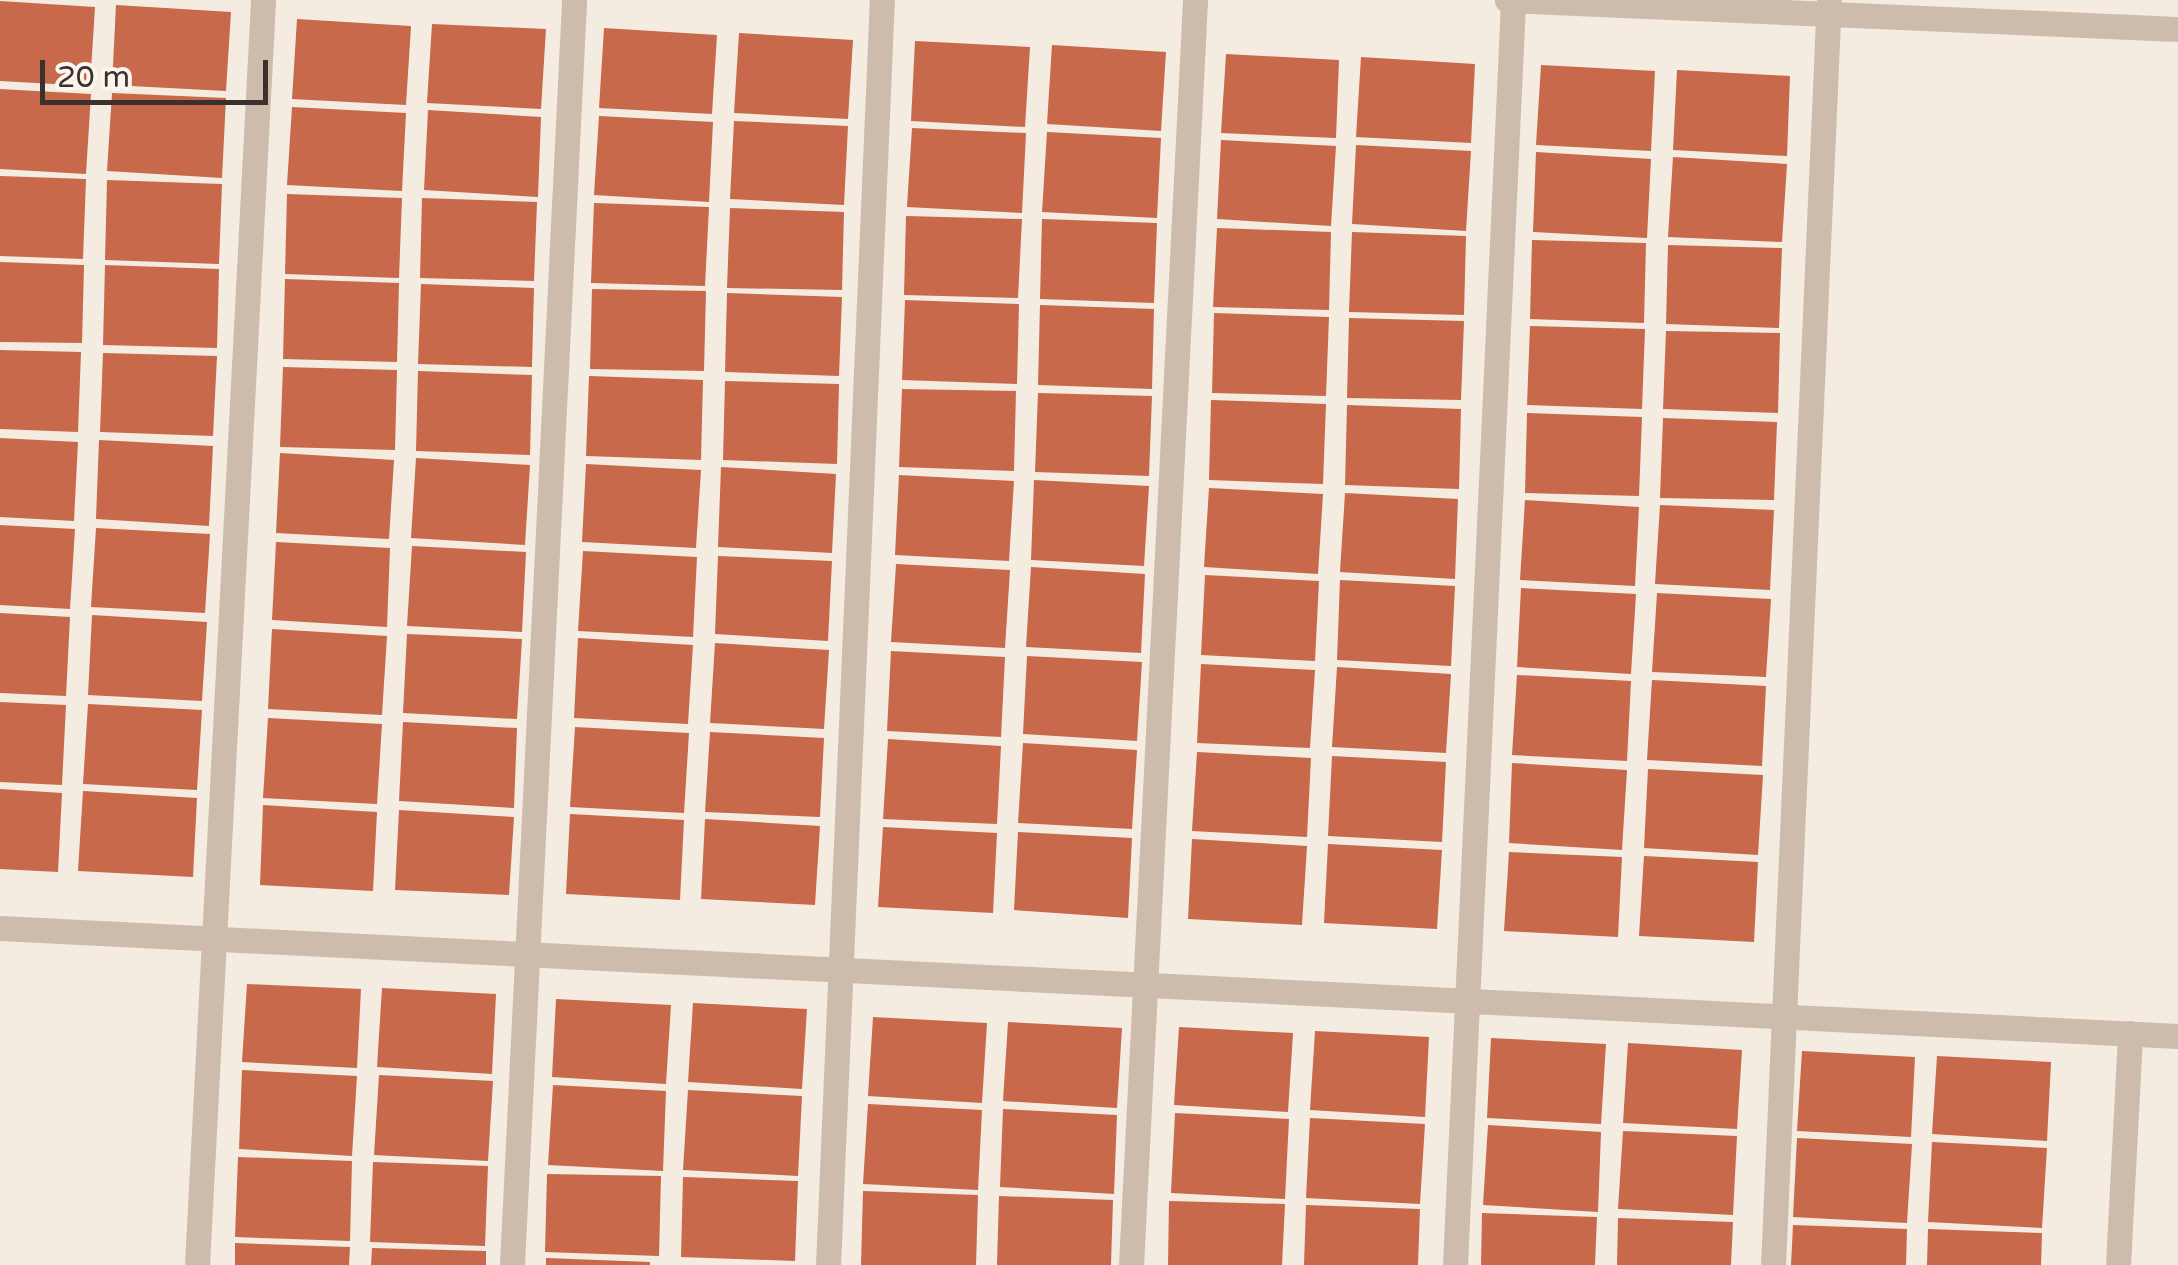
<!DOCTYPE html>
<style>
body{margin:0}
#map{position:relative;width:2178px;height:1265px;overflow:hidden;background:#f4ebe1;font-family:"Varela Round",sans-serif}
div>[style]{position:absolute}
.building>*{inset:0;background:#c8694b}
.minor>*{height:25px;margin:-12.5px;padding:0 12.5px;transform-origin:12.5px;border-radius:12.5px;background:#cdbbac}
span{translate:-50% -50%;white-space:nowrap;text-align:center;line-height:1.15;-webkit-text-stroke:8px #fbf5ee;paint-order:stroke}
.scale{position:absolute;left:40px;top:60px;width:228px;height:45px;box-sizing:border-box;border:5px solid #3b302b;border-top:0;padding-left:12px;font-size:30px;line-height:35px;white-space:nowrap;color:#3b302b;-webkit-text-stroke:8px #fbf5ee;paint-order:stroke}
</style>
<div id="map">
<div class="building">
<div style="clip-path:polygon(0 1px,95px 7px,90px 86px,0 81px)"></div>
<div style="clip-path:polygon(116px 5px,231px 12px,226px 91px,112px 85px)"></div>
<div style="clip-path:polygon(297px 19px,411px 26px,406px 105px,292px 99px)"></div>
<div style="clip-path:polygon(432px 24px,546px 29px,541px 109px,427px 103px)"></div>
<div style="clip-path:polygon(604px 28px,717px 35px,712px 114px,599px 108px)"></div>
<div style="clip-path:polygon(739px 33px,853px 40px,848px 119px,734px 113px)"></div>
<div style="clip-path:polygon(915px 41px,1030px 47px,1025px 127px,911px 121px)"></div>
<div style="clip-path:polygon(1052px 45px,1166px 52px,1161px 131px,1047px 124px)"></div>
<div style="clip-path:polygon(1226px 54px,1339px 60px,1336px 138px,1221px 133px)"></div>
<div style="clip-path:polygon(1361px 57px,1475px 64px,1471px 143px,1356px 137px)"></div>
<div style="clip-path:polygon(1541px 65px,1655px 71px,1651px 151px,1536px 145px)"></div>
<div style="clip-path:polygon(1677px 70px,1790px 76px,1787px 156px,1673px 150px)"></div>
<div style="clip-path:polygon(0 89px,91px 94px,86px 174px,0 169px)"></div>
<div style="clip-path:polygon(112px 93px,226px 98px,222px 178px,107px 171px)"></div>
<div style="clip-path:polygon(292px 107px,406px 113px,402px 191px,287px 185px)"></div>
<div style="clip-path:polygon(428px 110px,541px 117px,538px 197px,424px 190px)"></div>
<div style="clip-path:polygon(599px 116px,713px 122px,709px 202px,594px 195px)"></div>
<div style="clip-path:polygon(734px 121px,848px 126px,844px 205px,730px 199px)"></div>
<div style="clip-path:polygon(912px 128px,1026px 133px,1022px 213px,907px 207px)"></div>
<div style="clip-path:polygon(1047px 132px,1161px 138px,1157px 218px,1042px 212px)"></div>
<div style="clip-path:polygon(1221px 140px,1336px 146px,1331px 226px,1217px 219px)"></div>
<div style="clip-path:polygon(1356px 145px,1471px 151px,1466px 231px,1352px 224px)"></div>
<div style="clip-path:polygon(1536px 152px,1651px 159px,1647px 238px,1533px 232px)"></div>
<div style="clip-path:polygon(1673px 157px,1787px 164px,1782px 242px,1668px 237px)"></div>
<div style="clip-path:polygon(0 176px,86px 179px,83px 259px,0 256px)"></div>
<div style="clip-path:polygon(107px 180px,222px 184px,219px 264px,105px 260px)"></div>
<div style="clip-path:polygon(287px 194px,402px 198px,399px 278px,285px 274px)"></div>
<div style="clip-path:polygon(422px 198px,537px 202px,534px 281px,420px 278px)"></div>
<div style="clip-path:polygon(594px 203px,709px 207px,705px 286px,591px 283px)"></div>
<div style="clip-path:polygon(730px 208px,844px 212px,842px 290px,727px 288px)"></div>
<div style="clip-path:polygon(906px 216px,1022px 219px,1018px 298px,904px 295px)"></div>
<div style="clip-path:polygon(1042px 219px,1157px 223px,1154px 303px,1040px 299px)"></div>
<div style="clip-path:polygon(1217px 228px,1331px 232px,1329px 310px,1213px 307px)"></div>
<div style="clip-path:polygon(1352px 232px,1466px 236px,1464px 315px,1349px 312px)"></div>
<div style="clip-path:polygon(1532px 240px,1646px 243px,1644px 323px,1530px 319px)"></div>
<div style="clip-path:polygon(1668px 245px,1782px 248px,1779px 328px,1666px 324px)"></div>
<div style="clip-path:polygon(0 262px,84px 265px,82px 343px,0 342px)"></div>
<div style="clip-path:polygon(105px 265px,219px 269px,217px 348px,103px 345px)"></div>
<div style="clip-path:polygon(285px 279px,399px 283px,397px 362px,283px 359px)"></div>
<div style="clip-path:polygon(421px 284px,534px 288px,532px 367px,418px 364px)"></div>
<div style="clip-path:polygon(592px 289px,706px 291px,704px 371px,590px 369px)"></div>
<div style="clip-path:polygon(727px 293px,842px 297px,839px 376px,725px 372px)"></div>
<div style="clip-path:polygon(905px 300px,1019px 304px,1017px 384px,902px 380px)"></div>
<div style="clip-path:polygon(1040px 305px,1154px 309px,1152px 389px,1038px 385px)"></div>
<div style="clip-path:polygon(1214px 313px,1329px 317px,1326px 396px,1212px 393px)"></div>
<div style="clip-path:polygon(1349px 318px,1464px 321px,1461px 400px,1347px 398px)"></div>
<div style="clip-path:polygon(1530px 326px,1645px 329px,1642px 409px,1527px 405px)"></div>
<div style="clip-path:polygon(1666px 331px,1780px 333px,1778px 413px,1663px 409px)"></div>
<div style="clip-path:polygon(0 350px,81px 352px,78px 432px,0 429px)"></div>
<div style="clip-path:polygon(103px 353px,217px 356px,213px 436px,100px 432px)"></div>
<div style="clip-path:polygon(283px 367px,397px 370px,395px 450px,280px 447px)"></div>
<div style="clip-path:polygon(418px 371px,532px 375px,530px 455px,416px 451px)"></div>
<div style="clip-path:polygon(589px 376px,703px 380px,701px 460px,586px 456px)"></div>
<div style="clip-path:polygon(725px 381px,839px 384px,837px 464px,723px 460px)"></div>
<div style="clip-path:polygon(902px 389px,1016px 391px,1014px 471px,899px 467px)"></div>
<div style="clip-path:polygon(1038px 393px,1152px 396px,1149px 476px,1035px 472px)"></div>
<div style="clip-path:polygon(1211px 400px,1326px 404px,1323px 484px,1209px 480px)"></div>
<div style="clip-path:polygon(1347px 405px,1461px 409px,1459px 489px,1345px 485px)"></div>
<div style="clip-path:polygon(1527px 413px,1642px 417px,1639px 496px,1525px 493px)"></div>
<div style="clip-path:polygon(1663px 418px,1777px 422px,1774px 500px,1660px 498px)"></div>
<div style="clip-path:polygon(0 438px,78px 442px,74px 521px,0 517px)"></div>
<div style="clip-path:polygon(99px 440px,213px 446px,209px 526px,96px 519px)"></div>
<div style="clip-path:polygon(280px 453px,394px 460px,389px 539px,276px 533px)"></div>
<div style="clip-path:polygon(416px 458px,530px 465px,525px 545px,411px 538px)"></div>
<div style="clip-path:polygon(586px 464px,701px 470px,696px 548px,582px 542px)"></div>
<div style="clip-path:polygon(721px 467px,836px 474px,832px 553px,718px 547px)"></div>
<div style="clip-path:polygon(899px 475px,1014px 481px,1009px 561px,895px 555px)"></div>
<div style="clip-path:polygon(1034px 480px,1149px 486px,1144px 566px,1031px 560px)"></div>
<div style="clip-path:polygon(1209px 488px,1323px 494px,1318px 574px,1204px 567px)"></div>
<div style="clip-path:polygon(1345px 493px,1458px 499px,1455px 579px,1340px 572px)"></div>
<div style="clip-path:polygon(1525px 500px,1639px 507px,1635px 586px,1520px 580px)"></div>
<div style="clip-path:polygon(1660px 505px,1774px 510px,1770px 590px,1655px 584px)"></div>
<div style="clip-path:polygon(0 525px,75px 529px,70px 609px,0 605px)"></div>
<div style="clip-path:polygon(96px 528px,210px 534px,205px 613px,91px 607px)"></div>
<div style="clip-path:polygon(276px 542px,390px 548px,387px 627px,272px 620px)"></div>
<div style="clip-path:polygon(412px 546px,526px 552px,522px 632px,407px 626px)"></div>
<div style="clip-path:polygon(583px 551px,697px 557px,693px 637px,578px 631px)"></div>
<div style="clip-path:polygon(718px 556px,832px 561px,828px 641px,715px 634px)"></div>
<div style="clip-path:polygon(896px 564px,1010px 570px,1005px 648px,891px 642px)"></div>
<div style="clip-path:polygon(1031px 567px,1145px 574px,1141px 653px,1026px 647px)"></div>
<div style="clip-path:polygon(1205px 575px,1319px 581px,1315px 661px,1201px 655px)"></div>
<div style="clip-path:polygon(1340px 580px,1455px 586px,1451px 666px,1337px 660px)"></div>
<div style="clip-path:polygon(1521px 588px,1636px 594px,1631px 674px,1517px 667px)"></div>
<div style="clip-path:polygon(1657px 593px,1771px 599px,1766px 677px,1652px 672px)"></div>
<div style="clip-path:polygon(0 613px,70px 617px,66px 696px,0 693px)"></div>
<div style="clip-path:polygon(92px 615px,207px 622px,202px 701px,88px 695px)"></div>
<div style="clip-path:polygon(272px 629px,387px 636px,382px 715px,268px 709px)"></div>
<div style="clip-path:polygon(407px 634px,522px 639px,517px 719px,403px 713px)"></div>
<div style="clip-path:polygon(578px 638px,693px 645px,688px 724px,574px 718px)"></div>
<div style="clip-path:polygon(715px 643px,829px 650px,824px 729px,710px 723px)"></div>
<div style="clip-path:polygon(891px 651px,1005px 657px,1001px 737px,887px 731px)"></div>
<div style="clip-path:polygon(1027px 656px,1142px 662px,1137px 741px,1023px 734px)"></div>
<div style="clip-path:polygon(1201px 664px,1315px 670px,1310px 748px,1197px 743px)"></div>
<div style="clip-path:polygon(1337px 667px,1451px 674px,1446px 753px,1332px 747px)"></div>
<div style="clip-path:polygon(1517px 675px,1631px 681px,1627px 761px,1512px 755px)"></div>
<div style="clip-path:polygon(1652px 680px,1766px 686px,1762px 766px,1647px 760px)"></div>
<div style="clip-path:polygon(0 702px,66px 705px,62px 785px,0 782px)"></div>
<div style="clip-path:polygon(88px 704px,202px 710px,197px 790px,83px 784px)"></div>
<div style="clip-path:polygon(268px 718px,382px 724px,377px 804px,263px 798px)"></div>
<div style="clip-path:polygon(403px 722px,517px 728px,514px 808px,399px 801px)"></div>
<div style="clip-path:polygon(575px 727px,689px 733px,684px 813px,570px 807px)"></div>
<div style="clip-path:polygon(710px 732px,824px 738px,820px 817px,705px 812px)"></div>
<div style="clip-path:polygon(888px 739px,1001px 746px,997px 824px,883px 819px)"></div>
<div style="clip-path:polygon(1023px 743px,1137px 750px,1132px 829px,1018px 823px)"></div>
<div style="clip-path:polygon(1197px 752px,1311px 758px,1307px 837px,1192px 831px)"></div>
<div style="clip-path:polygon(1332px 756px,1446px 762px,1442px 842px,1328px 836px)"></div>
<div style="clip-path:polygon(1512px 763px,1627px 770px,1622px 850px,1509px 843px)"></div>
<div style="clip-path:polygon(1648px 769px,1763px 775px,1758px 855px,1644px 848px)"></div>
<div style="clip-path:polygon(0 789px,62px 793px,58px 872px,0 869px)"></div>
<div style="clip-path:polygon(83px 791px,197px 798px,193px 877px,78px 871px)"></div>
<div style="clip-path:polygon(263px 805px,377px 812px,373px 891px,260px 885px)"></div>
<div style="clip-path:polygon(399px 810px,514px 817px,509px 895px,395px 890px)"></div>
<div style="clip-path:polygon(570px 814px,684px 820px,680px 900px,566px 894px)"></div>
<div style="clip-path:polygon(705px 819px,820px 826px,815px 905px,701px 899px)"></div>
<div style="clip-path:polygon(883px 827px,997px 833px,993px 913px,878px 907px)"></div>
<div style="clip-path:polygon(1018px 832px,1132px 838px,1128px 918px,1014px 910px)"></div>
<div style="clip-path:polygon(1192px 839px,1307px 846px,1302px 925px,1188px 919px)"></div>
<div style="clip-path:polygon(1328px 844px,1442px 850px,1437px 929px,1324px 923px)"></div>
<div style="clip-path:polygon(1509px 852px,1622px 857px,1618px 937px,1504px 931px)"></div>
<div style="clip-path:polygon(1644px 856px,1758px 862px,1754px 942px,1639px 936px)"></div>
<div style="clip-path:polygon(247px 984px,361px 989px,357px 1068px,242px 1062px)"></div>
<div style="clip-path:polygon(382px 988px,496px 994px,492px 1074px,377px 1067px)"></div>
<div style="clip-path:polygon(556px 999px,671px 1005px,666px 1084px,552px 1077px)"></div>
<div style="clip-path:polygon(693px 1003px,807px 1009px,802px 1089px,688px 1082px)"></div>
<div style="clip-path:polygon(873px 1017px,987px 1023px,982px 1103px,868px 1096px)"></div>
<div style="clip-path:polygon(1008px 1022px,1122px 1028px,1117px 1108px,1003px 1101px)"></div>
<div style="clip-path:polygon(1179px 1027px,1293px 1033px,1288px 1112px,1174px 1105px)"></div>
<div style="clip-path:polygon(1315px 1031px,1429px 1037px,1425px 1117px,1310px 1110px)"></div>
<div style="clip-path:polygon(1491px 1038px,1606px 1044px,1601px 1124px,1487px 1118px)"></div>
<div style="clip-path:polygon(1628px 1043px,1742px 1050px,1737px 1129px,1623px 1123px)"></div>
<div style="clip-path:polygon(1802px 1051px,1915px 1057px,1911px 1137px,1797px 1131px)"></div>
<div style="clip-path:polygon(1937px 1056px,2051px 1062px,2047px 1141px,1932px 1134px)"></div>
<div style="clip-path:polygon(242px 1070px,357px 1076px,352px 1156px,239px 1149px)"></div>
<div style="clip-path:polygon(379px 1075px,493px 1081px,488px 1161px,374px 1155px)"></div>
<div style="clip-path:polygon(553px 1085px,666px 1091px,663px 1171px,548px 1165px)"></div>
<div style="clip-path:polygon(688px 1090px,802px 1096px,798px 1176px,683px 1170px)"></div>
<div style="clip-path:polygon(868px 1104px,982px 1110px,978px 1190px,863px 1184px)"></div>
<div style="clip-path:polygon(1003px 1109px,1117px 1115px,1114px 1194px,1000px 1187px)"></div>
<div style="clip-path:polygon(1175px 1113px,1289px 1119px,1285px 1199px,1171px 1193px)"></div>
<div style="clip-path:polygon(1310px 1118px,1425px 1124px,1420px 1204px,1306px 1198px)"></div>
<div style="clip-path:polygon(1488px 1125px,1601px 1132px,1598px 1212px,1483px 1205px)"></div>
<div style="clip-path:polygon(1623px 1131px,1737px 1136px,1733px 1215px,1618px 1209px)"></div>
<div style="clip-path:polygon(1797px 1138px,1912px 1144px,1907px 1223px,1793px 1217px)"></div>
<div style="clip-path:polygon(1932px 1142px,2047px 1148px,2042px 1228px,1928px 1222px)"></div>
<div style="clip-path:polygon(238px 1157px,352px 1161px,350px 1241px,235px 1237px)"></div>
<div style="clip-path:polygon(373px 1162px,488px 1166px,485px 1246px,370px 1242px)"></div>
<div style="clip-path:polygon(547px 1174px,661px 1176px,659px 1256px,545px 1252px)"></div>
<div style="clip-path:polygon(683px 1177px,798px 1181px,795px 1261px,681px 1257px)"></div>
<div style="clip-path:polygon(863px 1191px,978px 1195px,976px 1265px,861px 1265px)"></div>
<div style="clip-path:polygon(999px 1196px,1113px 1200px,1111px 1265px,997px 1265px)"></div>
<div style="clip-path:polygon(1169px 1201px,1285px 1204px,1282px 1265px,1168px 1265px)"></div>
<div style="clip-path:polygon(1306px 1205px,1420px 1209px,1418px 1265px,1304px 1265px)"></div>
<div style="clip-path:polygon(1482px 1213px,1597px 1217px,1595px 1265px,1481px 1265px)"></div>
<div style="clip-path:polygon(1618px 1218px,1733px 1222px,1731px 1265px,1617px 1265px)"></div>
<div style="clip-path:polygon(1793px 1225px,1907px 1229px,1906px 1265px,1791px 1265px)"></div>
<div style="clip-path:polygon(1928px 1229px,2042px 1233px,2041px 1265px,1927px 1265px)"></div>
<div style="clip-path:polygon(235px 1243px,350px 1247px,349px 1265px,235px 1265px)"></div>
<div style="clip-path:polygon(372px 1248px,486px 1251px,486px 1265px,371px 1265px)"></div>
<div style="clip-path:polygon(546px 1258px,650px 1262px,650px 1265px,546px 1265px)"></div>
</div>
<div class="minor">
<div style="left:1507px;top:0;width:672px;rotate:2.47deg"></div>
<div style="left:0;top:928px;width:2181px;rotate:2.84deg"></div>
<div style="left:197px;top:1265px;width:1267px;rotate:-87.01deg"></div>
<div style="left:512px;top:1265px;width:1267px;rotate:-87.19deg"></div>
<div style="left:828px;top:1265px;width:1266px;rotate:-87.56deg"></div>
<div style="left:1131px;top:1265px;width:1267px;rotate:-87.1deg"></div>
<div style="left:1455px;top:1265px;width:1266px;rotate:-87.37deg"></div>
<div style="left:1773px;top:1265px;width:1266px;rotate:-87.47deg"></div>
<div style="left:2118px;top:1265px;width:232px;rotate:-87deg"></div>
</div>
<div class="scale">20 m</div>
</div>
